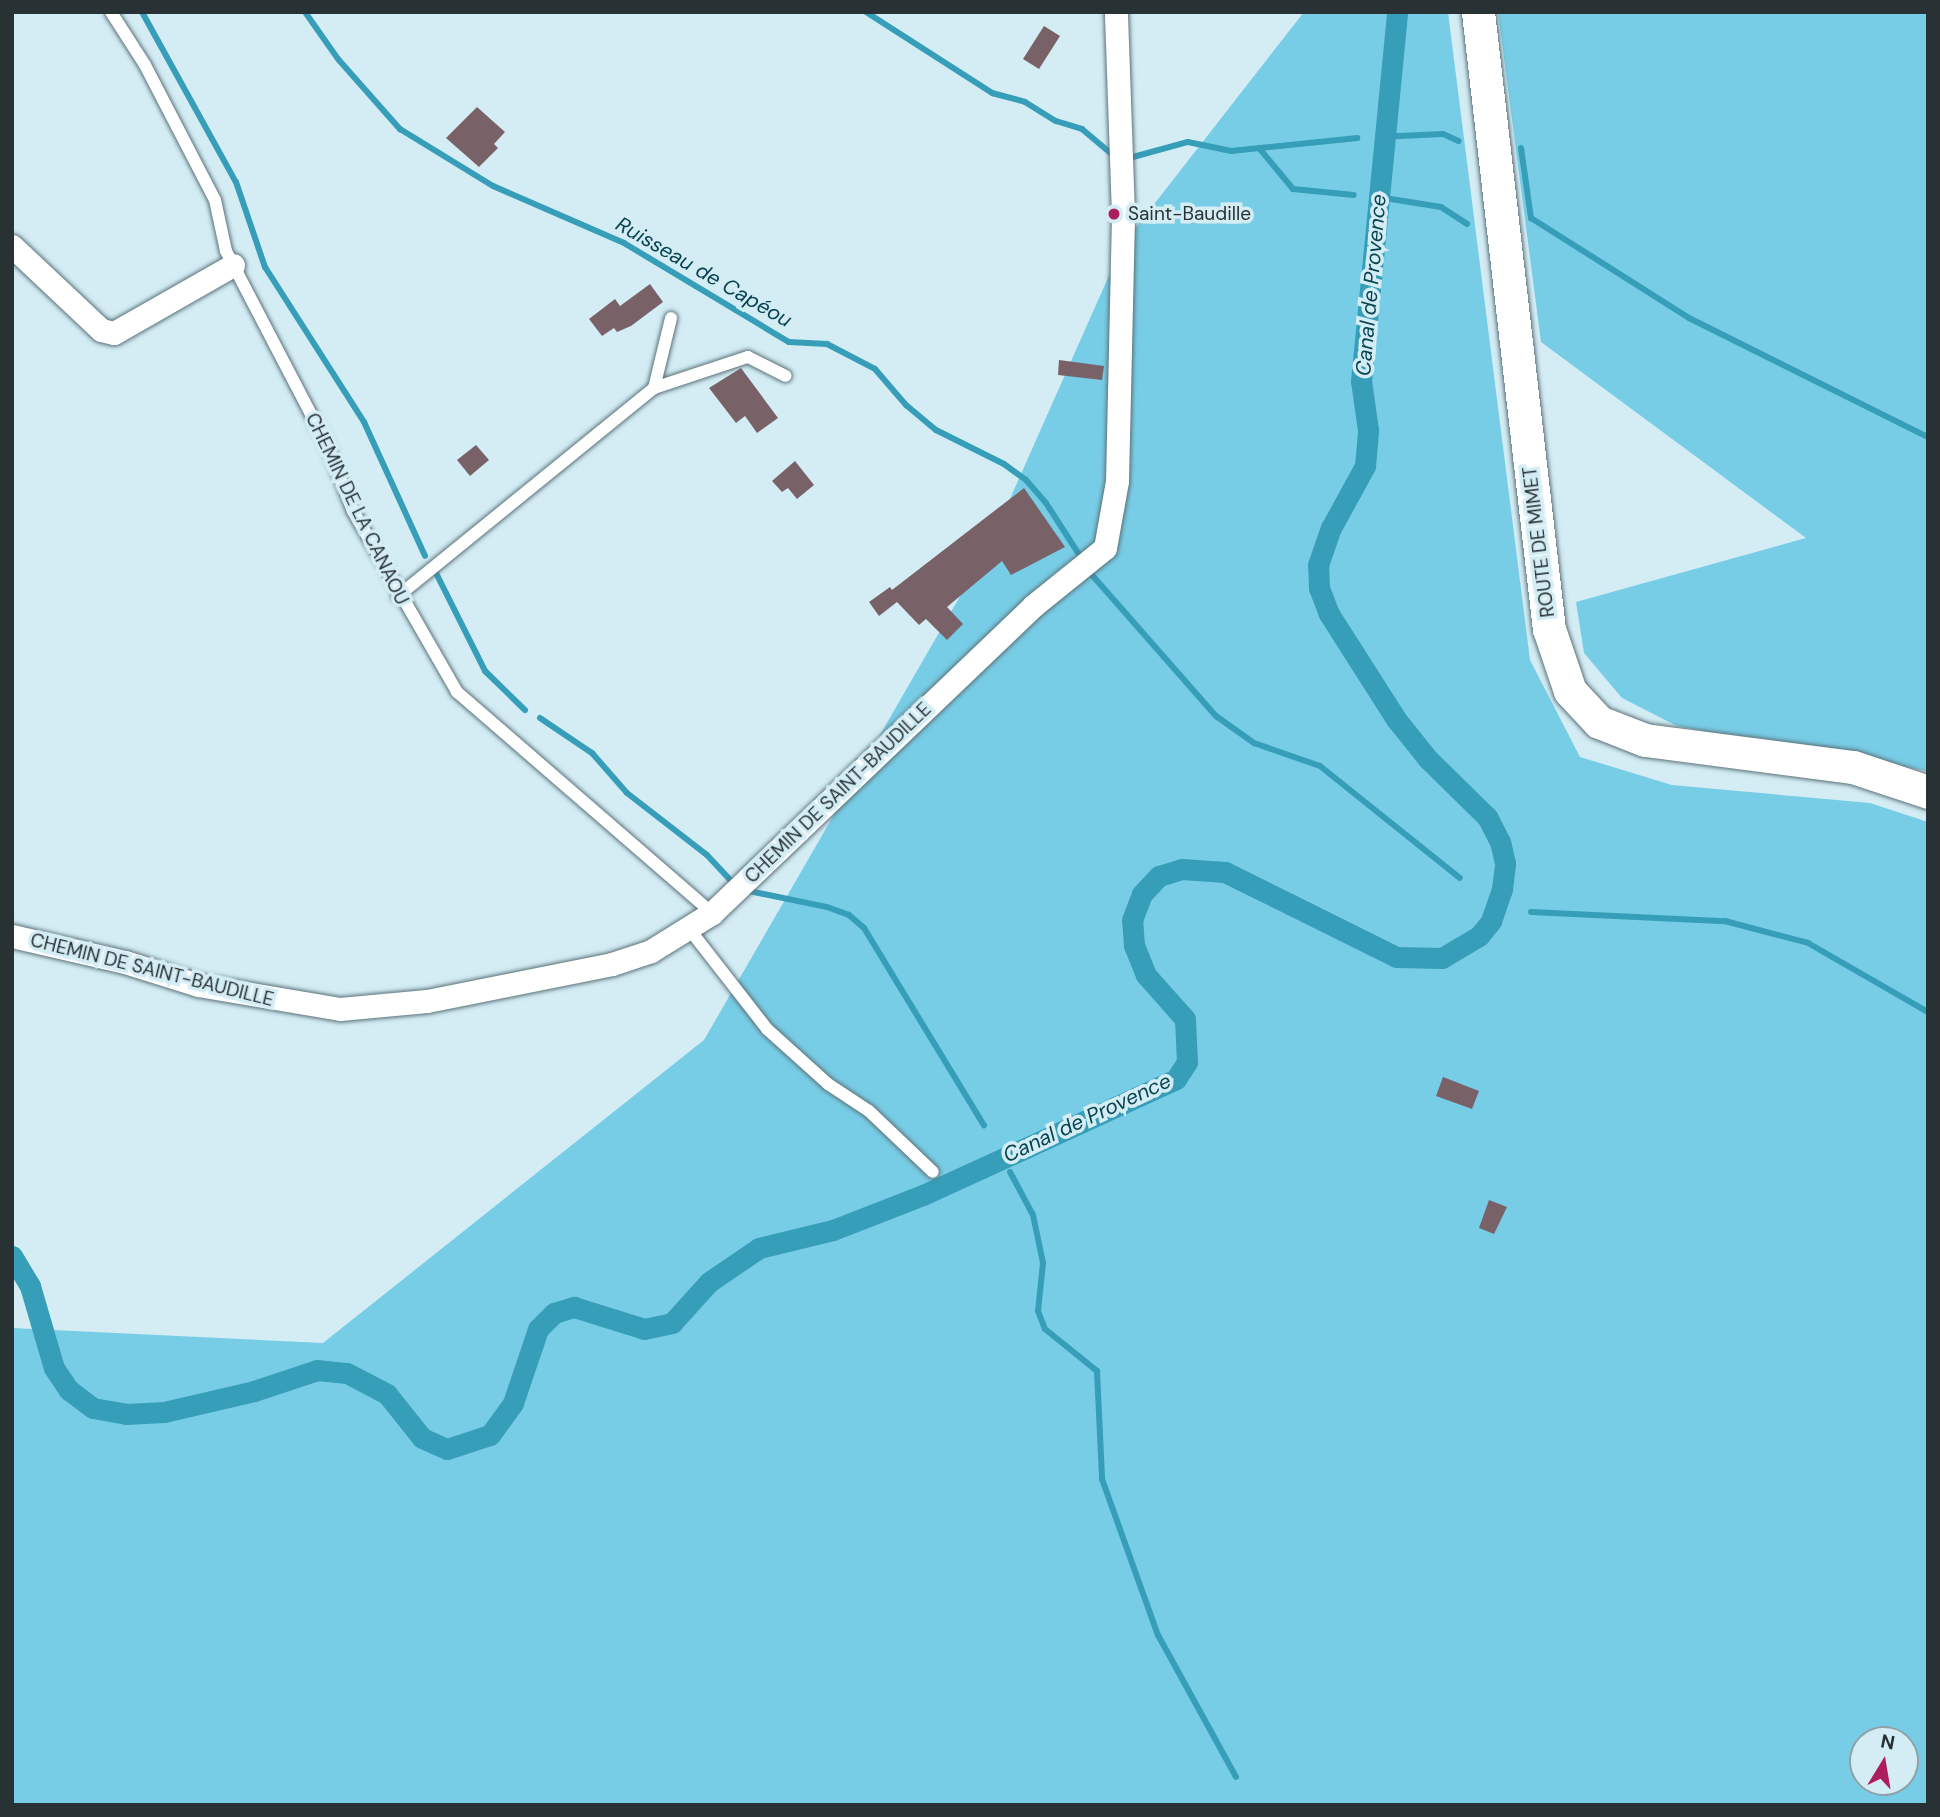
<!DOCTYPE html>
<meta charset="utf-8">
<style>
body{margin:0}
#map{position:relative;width:1940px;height:1817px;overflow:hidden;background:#d4edf5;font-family:"DM Sans",sans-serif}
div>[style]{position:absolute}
.green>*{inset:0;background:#78cde6}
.stream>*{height:6px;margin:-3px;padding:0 3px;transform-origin:3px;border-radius:3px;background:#379eb9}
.canal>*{height:21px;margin:-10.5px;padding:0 10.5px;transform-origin:10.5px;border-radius:10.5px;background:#379eb9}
.building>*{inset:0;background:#786268}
.roads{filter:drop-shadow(0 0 2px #5b7279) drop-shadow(0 0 2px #5b7279)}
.lane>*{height:12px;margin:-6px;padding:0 6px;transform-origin:6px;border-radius:6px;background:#fff}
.street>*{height:23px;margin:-11.5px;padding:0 11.5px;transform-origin:11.5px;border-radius:11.5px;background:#fff}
.secondary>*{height:33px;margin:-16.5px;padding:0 16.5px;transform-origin:16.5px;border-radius:16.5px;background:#fff}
.dots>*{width:19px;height:19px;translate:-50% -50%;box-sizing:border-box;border:4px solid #d4edf5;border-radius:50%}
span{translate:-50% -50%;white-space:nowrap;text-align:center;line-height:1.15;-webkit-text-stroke:7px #d4edf5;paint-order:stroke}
.poi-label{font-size:19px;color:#283134}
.left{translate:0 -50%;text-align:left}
.street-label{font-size:19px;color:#283134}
.water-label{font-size:21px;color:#074553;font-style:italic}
.frame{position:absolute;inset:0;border:14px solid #283134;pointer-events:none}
.north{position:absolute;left:1849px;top:1726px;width:70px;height:70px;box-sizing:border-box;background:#d4edf5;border:2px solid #8fa2a8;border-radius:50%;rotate:11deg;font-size:19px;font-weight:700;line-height:28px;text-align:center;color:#283134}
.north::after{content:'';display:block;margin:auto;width:24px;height:32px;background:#ac1f5c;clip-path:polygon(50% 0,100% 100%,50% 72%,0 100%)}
</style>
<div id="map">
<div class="green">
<div style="clip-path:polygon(evenodd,1304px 12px,1448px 12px,1530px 660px,1580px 757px,1672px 785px,1870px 803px,1928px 822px,1928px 1805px,12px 1805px,12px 1328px,323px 1343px,704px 1040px,989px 546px,1123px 244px,1304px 12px,1863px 1740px,1905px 1740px,1905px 1782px,1863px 1782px,1863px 1740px)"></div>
<div style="clip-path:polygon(1498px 12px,1928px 12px,1928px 771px,1677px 726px,1622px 698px,1584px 653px,1576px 602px,1806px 538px,1541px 342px)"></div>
</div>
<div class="stream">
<div style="left:142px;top:12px;width:194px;rotate:61.1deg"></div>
<div style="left:236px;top:182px;width:90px;rotate:71.2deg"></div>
<div style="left:265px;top:267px;width:184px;rotate:57.4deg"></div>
<div style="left:364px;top:422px;width:147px;rotate:65.5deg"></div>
<div style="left:305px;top:12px;width:57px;rotate:54.9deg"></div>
<div style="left:338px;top:59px;width:94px;rotate:48.5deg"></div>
<div style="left:400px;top:129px;width:109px;rotate:31.5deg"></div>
<div style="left:493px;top:186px;width:143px;rotate:23.5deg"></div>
<div style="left:624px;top:243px;width:192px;rotate:31deg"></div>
<div style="left:789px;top:342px;width:38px;rotate:3deg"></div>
<div style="left:827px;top:344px;width:54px;rotate:27.5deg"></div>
<div style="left:875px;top:369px;width:48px;rotate:49.3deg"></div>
<div style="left:906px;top:405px;width:39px;rotate:40deg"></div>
<div style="left:936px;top:430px;width:76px;rotate:26.6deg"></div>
<div style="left:1004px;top:464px;width:27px;rotate:36deg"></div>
<div style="left:1026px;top:480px;width:30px;rotate:49deg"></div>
<div style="left:1046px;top:503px;width:67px;rotate:57.3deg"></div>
<div style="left:866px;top:12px;width:150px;rotate:32.7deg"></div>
<div style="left:992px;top:93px;width:34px;rotate:15deg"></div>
<div style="left:1025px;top:102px;width:36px;rotate:32deg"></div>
<div style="left:1056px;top:121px;width:27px;rotate:17deg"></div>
<div style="left:1082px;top:129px;width:43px;rotate:40.3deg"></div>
<div style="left:1378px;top:137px;width:65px;rotate:-2.6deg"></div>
<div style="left:1443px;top:134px;width:17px;rotate:24deg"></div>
<div style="left:1259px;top:148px;width:53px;rotate:50.3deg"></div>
<div style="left:1293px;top:189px;width:61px;rotate:5.6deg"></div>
<div style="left:1521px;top:148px;width:71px;rotate:81.9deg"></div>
<div style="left:1531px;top:218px;width:187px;rotate:32.3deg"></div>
<div style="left:1689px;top:318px;width:267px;rotate:26.5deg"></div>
<div style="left:1133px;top:157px;width:57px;rotate:-15.3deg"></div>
<div style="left:1188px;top:142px;width:44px;rotate:11.8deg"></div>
<div style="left:1231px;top:151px;width:127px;rotate:-5.9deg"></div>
<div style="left:1372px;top:196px;width:70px;rotate:9.1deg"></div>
<div style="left:1441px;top:207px;width:31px;rotate:33deg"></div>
<div style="left:435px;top:571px;width:112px;rotate:63.4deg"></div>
<div style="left:485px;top:671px;width:56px;rotate:44.3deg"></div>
<div style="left:1092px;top:575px;width:188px;rotate:48.7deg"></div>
<div style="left:1216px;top:716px;width:47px;rotate:35.4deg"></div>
<div style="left:1254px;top:743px;width:70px;rotate:19.2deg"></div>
<div style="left:1320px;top:766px;width:179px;rotate:38.7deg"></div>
<div style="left:540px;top:718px;width:63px;rotate:33.9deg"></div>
<div style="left:592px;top:753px;width:53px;rotate:48.8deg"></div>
<div style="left:627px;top:793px;width:101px;rotate:37.8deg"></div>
<div style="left:707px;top:855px;width:35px;rotate:47deg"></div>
<div style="left:749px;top:891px;width:80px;rotate:11.6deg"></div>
<div style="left:827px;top:907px;width:23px;rotate:20deg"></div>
<div style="left:849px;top:915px;width:20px;rotate:41deg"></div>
<div style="left:864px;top:928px;width:231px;rotate:58.7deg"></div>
<div style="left:1531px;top:912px;width:194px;rotate:2.7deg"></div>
<div style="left:1725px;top:921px;width:86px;rotate:14.8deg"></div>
<div style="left:1808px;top:943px;width:138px;rotate:29.9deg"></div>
<div style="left:1010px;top:1172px;width:49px;rotate:61.9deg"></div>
<div style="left:1033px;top:1215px;width:49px;rotate:78.2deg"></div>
<div style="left:1043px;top:1263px;width:48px;rotate:95.9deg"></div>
<div style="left:1038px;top:1311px;width:19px;rotate:69deg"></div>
<div style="left:1045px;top:1329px;width:67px;rotate:38.9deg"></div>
<div style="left:1097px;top:1371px;width:108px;rotate:87.3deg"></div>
<div style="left:1102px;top:1479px;width:166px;rotate:70.3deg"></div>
<div style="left:1158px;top:1635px;width:162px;rotate:61.2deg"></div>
</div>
<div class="canal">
<div style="left:12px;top:1256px;width:35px;rotate:59deg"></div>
<div style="left:30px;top:1286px;width:85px;rotate:73.7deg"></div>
<div style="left:54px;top:1368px;width:27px;rotate:56deg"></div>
<div style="left:69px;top:1390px;width:30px;rotate:37deg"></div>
<div style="left:93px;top:1408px;width:34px;rotate:10deg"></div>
<div style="left:126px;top:1414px;width:38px;rotate:-3deg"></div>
<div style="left:164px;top:1412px;width:92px;rotate:-13.1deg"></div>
<div style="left:254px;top:1391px;width:66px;rotate:-18.4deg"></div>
<div style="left:317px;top:1370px;width:30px;rotate:6deg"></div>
<div style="left:347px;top:1373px;width:45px;rotate:27.7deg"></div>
<div style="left:387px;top:1394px;width:56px;rotate:51.5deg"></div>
<div style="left:422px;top:1438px;width:27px;rotate:24deg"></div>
<div style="left:447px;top:1449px;width:45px;rotate:-18deg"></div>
<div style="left:490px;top:1435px;width:39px;rotate:-54deg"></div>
<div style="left:513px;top:1403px;width:78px;rotate:-71.3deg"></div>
<div style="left:538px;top:1329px;width:23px;rotate:-45deg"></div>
<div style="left:554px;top:1313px;width:21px;rotate:-17deg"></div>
<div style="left:574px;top:1307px;width:73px;rotate:17.4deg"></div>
<div style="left:644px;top:1329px;width:29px;rotate:-12deg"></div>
<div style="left:672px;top:1323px;width:55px;rotate:-47.9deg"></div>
<div style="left:709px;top:1282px;width:60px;rotate:-34.2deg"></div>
<div style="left:759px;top:1248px;width:76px;rotate:-13.7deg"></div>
<div style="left:833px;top:1230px;width:97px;rotate:-21.3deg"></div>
<div style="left:923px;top:1195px;width:278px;rotate:-24.6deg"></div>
<div style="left:1176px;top:1079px;width:20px;rotate:-57deg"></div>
<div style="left:1187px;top:1062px;width:43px;rotate:-92.7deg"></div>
<div style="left:1185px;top:1019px;width:59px;rotate:-131.6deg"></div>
<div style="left:1146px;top:975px;width:31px;rotate:-112deg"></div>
<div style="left:1134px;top:946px;width:26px;rotate:-94deg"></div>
<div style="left:1132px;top:920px;width:28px;rotate:-69deg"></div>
<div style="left:1142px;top:894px;width:25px;rotate:-47deg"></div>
<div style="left:1159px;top:876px;width:24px;rotate:-17deg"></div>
<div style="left:1182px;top:869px;width:43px;rotate:4deg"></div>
<div style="left:1225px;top:872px;width:191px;rotate:26.4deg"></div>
<div style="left:1396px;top:957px;width:46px;rotate:1.2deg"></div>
<div style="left:1442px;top:958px;width:43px;rotate:-30.7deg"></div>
<div style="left:1479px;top:936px;width:19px;rotate:-51deg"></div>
<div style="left:1491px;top:921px;width:34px;rotate:-71deg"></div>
<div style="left:1502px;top:889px;width:26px;rotate:-83deg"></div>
<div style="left:1505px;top:863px;width:22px;rotate:-103deg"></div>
<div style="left:1500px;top:842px;width:28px;rotate:-117deg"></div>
<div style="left:1487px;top:817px;width:83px;rotate:-135.5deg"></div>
<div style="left:1428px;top:759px;width:51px;rotate:-128.7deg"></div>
<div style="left:1396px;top:719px;width:125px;rotate:-122.5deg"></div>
<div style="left:1329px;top:614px;width:28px;rotate:-111deg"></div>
<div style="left:1319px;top:588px;width:23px;rotate:-92deg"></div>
<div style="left:1318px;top:565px;width:39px;rotate:-71deg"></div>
<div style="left:1331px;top:528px;width:71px;rotate:-61.3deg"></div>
<div style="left:1365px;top:466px;width:36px;rotate:-85deg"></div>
<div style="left:1368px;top:430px;width:49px;rotate:-98.1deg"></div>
<div style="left:1361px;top:381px;width:371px;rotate:-84.4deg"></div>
</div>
<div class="building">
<div style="clip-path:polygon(1044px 26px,1060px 36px,1039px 69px,1023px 59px)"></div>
<div style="clip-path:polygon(477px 107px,505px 132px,494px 144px,498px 148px,479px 167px,446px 138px)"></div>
<div style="clip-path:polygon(650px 284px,663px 302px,631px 326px,617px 332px,614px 328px,602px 336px,589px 319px,615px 299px,620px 306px)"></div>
<div style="clip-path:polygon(1059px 360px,1104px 366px,1102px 380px,1058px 375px)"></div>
<div style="clip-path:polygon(741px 368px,778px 418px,757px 433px,745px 416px,736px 423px,709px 388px)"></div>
<div style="clip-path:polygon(476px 445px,489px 460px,470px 476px,457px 460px)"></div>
<div style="clip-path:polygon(795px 461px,814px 485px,797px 499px,788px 488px,782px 492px,772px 481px)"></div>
<div style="clip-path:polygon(1024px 488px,1065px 547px,1011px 575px,1002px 561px,947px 607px,963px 624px,947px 640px,926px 619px,919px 625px,897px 602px,879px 616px,869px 602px,890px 587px,892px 590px)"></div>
<div style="clip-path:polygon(1443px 1077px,1479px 1091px,1472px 1109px,1436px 1096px)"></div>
<div style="clip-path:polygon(1489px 1200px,1507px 1207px,1494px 1234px,1479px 1228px)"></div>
</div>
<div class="roads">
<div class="lane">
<div style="left:111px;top:12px;width:63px;rotate:57.3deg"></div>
<div style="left:145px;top:65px;width:152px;rotate:62.6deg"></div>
<div style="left:215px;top:200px;width:52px;rotate:77.8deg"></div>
<div style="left:226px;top:251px;width:219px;rotate:62.5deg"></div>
<div style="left:327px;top:445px;width:71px;rotate:68.5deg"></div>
<div style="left:353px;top:511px;width:209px;rotate:60.1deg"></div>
<div style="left:457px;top:692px;width:337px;rotate:40.9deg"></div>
<div style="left:654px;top:388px;width:72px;rotate:-76.3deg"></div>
<div style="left:398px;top:596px;width:330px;rotate:-39.1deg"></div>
<div style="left:654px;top:388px;width:99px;rotate:-18.3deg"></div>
<div style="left:748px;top:357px;width:42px;rotate:26.6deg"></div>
<div style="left:690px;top:930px;width:125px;rotate:52.1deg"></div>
<div style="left:767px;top:1029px;width:82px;rotate:42deg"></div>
<div style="left:828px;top:1084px;width:49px;rotate:33.4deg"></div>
<div style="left:869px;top:1111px;width:88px;rotate:43.6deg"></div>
</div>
<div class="street">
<div style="left:12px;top:246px;width:122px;rotate:43.3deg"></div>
<div style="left:101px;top:330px;width:13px;rotate:13deg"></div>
<div style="left:114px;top:333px;width:137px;rotate:-29.7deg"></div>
<div style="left:12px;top:936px;width:116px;rotate:13deg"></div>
<div style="left:125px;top:962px;width:77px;rotate:17.5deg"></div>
<div style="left:198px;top:985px;width:144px;rotate:9.6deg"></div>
<div style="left:340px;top:1009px;width:87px;rotate:-5.3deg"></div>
<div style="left:427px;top:1001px;width:189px;rotate:-11.3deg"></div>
<div style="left:612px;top:964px;width:41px;rotate:-18.4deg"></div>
<div style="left:651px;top:951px;width:72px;rotate:-31.9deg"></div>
<div style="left:712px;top:913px;width:444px;rotate:-43.7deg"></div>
<div style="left:1033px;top:606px;width:92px;rotate:-38.9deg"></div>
<div style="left:1105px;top:548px;width:68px;rotate:-79.8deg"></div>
<div style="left:1117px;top:481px;width:266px;rotate:-88.7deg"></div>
<div style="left:1123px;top:215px;width:203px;rotate:-92deg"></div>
</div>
<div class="secondary">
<div style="left:1478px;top:12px;width:621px;rotate:83.44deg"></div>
<div style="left:1549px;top:629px;width:65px;rotate:71.3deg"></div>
<div style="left:1570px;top:691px;width:42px;rotate:46.9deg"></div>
<div style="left:1599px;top:722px;width:49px;rotate:21.4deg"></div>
<div style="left:1645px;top:740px;width:210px;rotate:7.4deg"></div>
<div style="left:1853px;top:767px;width:79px;rotate:18.4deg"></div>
</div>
</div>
<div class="dots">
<div style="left:1114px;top:214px;background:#ac1f5c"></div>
</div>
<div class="poi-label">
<span class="left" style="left:1128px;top:214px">Saint-Baudille</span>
</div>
<div class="street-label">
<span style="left:357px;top:509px;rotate:64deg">CHEMIN DE LA CANAOU</span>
<span style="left:1539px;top:542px;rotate:-97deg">ROUTE DE MIMET</span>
<span style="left:838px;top:793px;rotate:-44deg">CHEMIN DE SAINT-BAUDILLE</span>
<span style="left:152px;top:970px;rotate:14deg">CHEMIN DE SAINT-BAUDILLE</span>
</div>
<div class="water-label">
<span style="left:704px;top:272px;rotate:30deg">Ruisseau de Capéou</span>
<span style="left:1371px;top:285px;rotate:-85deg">Canal de Provence</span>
<span style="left:1087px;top:1118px;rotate:-25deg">Canal de Provence</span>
</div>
<div class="frame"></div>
<div class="north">N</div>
</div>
